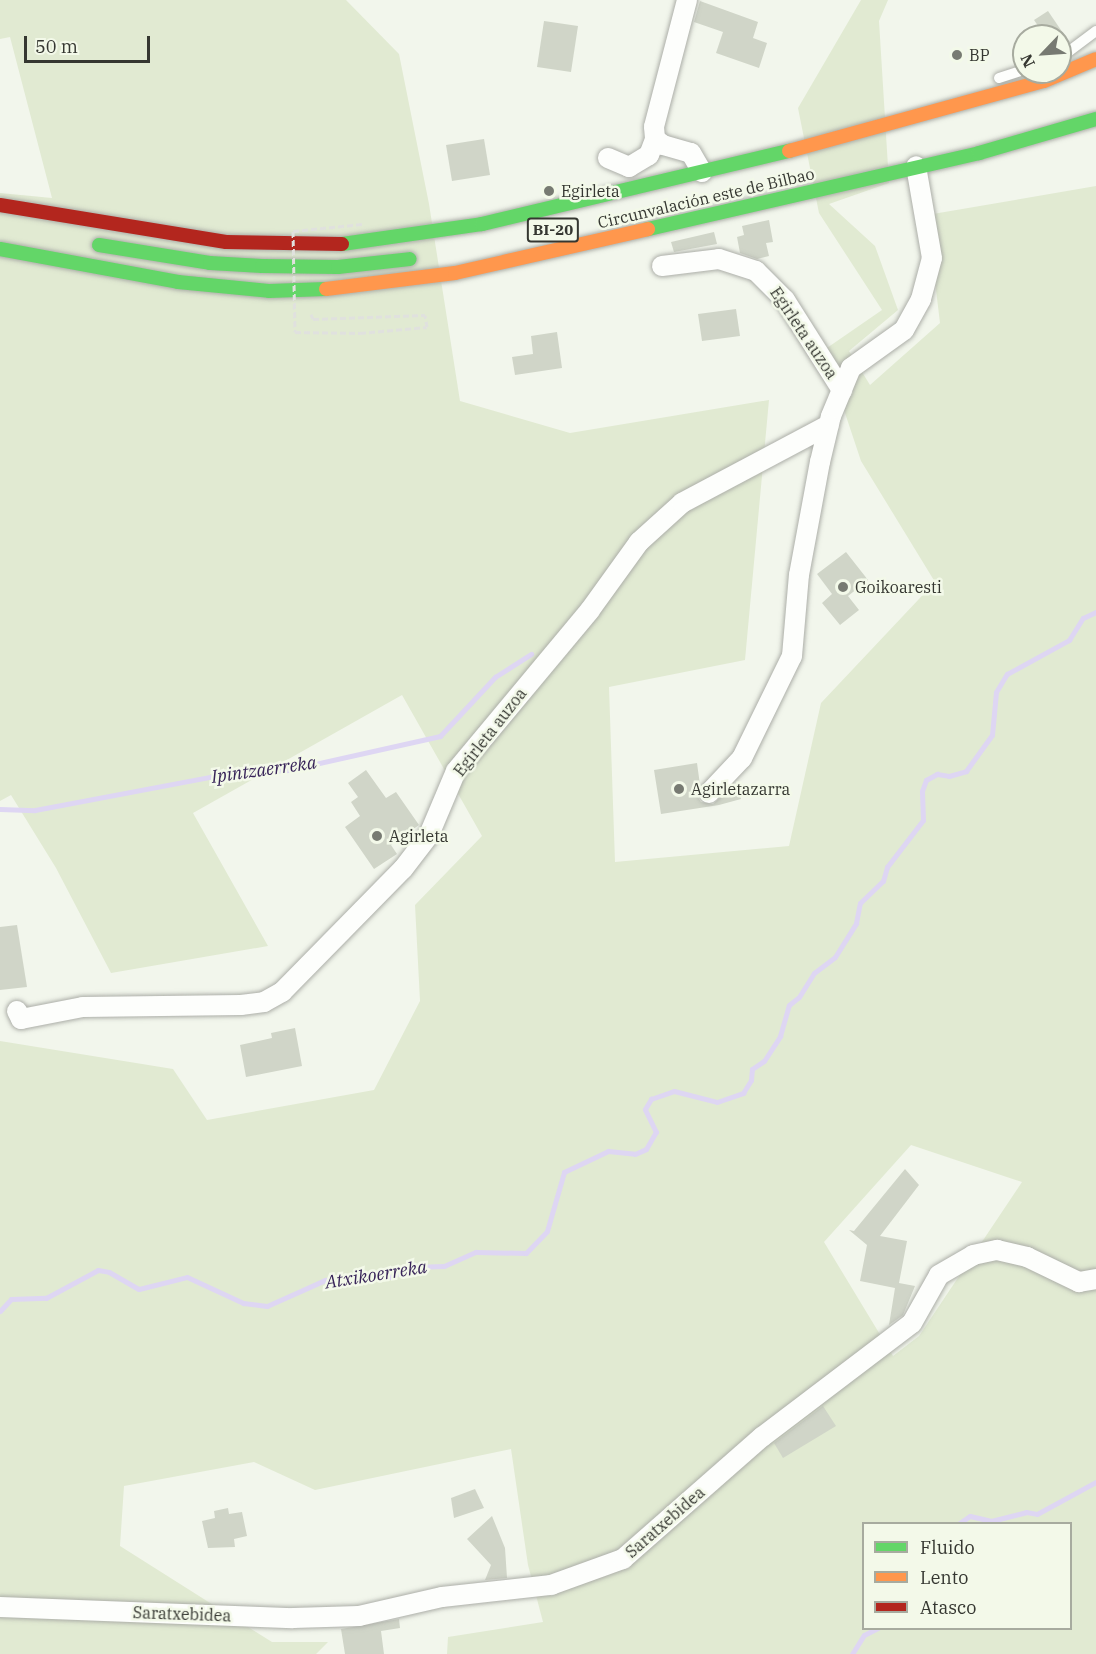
<!DOCTYPE html>
<meta charset="utf-8">
<style>
body{margin:0}
#map{position:relative;width:1096px;height:1654px;overflow:hidden;background:#f2f6ec;font-family:"IBM Plex Serif",serif}
div>[style]{position:absolute}
.green>*{inset:0;background:#e1ead2}
.stream>*{height:5px;margin:-2.5px;padding:0 2.5px;transform-origin:2.5px;border-radius:2.5px;background:#ded6f3}
.building>*{inset:0;background:#d0d5c8}
.path>*{height:3px;margin-top:-1.5px;transform-origin:0;background:repeating-linear-gradient(90deg,#e0e1de 0 6px,transparent 0 9px)}
.roads{filter:drop-shadow(0 0 2px #acaea8) drop-shadow(0 0 2px #acaea8)}
.lane>*{height:10px;margin:-5px;padding:0 5px;transform-origin:5px;border-radius:5px;background:#fdfefc}
.street>*{height:20px;margin:-10px;padding:0 10px;transform-origin:10px;border-radius:10px;background:#fdfefc}
.fast>*{height:14px;margin:-7px;padding:0 7px;transform-origin:7px;border-radius:7px;background:#63d668}
.slow>*{height:14px;margin:-7px;padding:0 7px;transform-origin:7px;border-radius:7px;background:#ff974d}
.jam>*{height:14px;margin:-7px;padding:0 7px;transform-origin:7px;border-radius:7px;background:#b3261e}
.path-bridge>*{height:3px;margin-top:-1.5px;transform-origin:0;background:repeating-linear-gradient(90deg,#e0e1de 0 6px,transparent 0 9px)}
.dots>*{width:16px;height:16px;translate:-50% -50%;box-sizing:border-box;border:3px solid #f3f9e9;border-radius:50%}
span{translate:-50% -50%;white-space:nowrap;text-align:center;line-height:1.15;-webkit-text-stroke:5px #f3f9e9;paint-order:stroke}
.shield-label span{padding:2px 4px;background:#f3f9e9;border:2px solid;border-radius:4px;-webkit-text-stroke-width:0}
.shield-label{font-size:15px;color:#353731;font-weight:700}
.poi-label{font-size:16px;color:#353731}
.left{translate:0 -50%;text-align:left}
.street-label{font-size:16px;color:#353731}
.water-label{font-size:18px;color:#372358;font-style:italic}
.legend{position:absolute;left:862px;top:1522px;width:210px;height:108px;box-sizing:border-box;background:#f3f9e9;border:2px solid #a7ab9f;margin:0;padding:8px 10px;list-style:none;font-size:18px;color:#353731}
.legend li{display:flex;align-items:center;gap:12px;height:30px}
.legend b{width:30px;border:2px solid #a7ab9f}
.north{position:absolute;left:1012px;top:24px;width:60px;height:60px;box-sizing:border-box;background:#f3f9e9;border:2px solid #a7ab9f;border-radius:50%;rotate:245deg;font-size:16px;font-weight:700;line-height:24px;text-align:center;color:#353731}
.north::after{content:'';display:block;margin:auto;width:21px;height:27px;background:#777a72;clip-path:polygon(50% 0,100% 100%,50% 72%,0 100%)}
.scale{position:absolute;left:24px;top:36px;width:126px;height:27px;box-sizing:border-box;border:3px solid #353731;border-top:0;padding-left:8px;font-size:18px;line-height:21px;white-space:nowrap;color:#353731;-webkit-text-stroke:4px #f3f9e9;paint-order:stroke}
</style>
<div id="map">
<div class="green">
<div style="clip-path:polygon(evenodd,0 0,346px 0,399px 54px,429px 204px,460px 401px,570px 433px,769px 400px,745px 660px,609px 687px,615px 862px,789px 846px,821px 703px,935px 582px,861px 461px,824px 350px,882px 310px,819px 213px,798px 108px,861px 0,888px 0,879px 21px,889px 183px,829px 204px,875px 246px,898px 310px,849px 351px,870px 385px,940px 323px,927px 215px,1096px 186px,1096px 1654px,447px 1654px,448px 1637px,543px 1622px,528px 1565px,511px 1449px,315px 1490px,254px 1462px,124px 1486px,120px 1546px,272px 1642px,328px 1642px,316px 1654px,0 1654px,0 1041px,173px 1069px,207px 1120px,374px 1090px,420px 1001px,415px 905px,482px 836px,402px 695px,193px 813px,268px 946px,111px 973px,56px 868px,11px 795px,0 801px,0 193px,52px 198px,10px 37px,0 39px,0 0,911px 1145px,1022px 1182px,919px 1336px,893px 1356px,824px 1242px,911px 1145px,0 0,864px 1524px,1070px 1524px,1070px 1628px,864px 1628px,864px 1524px)"></div>
</div>
<div class="stream">
<div style="left:0;top:809px;width:35px;rotate:2deg"></div>
<div style="left:35px;top:810px;width:193px;rotate:-10.7deg"></div>
<div style="left:225px;top:774px;width:63px;rotate:-3.6deg"></div>
<div style="left:288px;top:770px;width:156px;rotate:-12.6deg"></div>
<div style="left:440px;top:736px;width:81px;rotate:-47deg"></div>
<div style="left:495px;top:677px;width:43px;rotate:-32.6deg"></div>
<div style="left:0;top:1311px;width:16px;rotate:-47deg"></div>
<div style="left:11px;top:1299px;width:35px;rotate:-2deg"></div>
<div style="left:46px;top:1298px;width:59px;rotate:-28.3deg"></div>
<div style="left:98px;top:1270px;width:11px;rotate:10deg"></div>
<div style="left:109px;top:1272px;width:34px;rotate:30deg"></div>
<div style="left:139px;top:1289px;width:49px;rotate:-14deg"></div>
<div style="left:187px;top:1277px;width:62px;rotate:24.9deg"></div>
<div style="left:243px;top:1303px;width:24px;rotate:7deg"></div>
<div style="left:267px;top:1306px;width:64px;rotate:-24.1deg"></div>
<div style="left:325px;top:1280px;width:65px;rotate:-2.6deg"></div>
<div style="left:390px;top:1277px;width:25px;rotate:-23deg"></div>
<div style="left:413px;top:1267px;width:31px;rotate:-2deg"></div>
<div style="left:444px;top:1266px;width:35px;rotate:-24deg"></div>
<div style="left:476px;top:1252px;width:50px;rotate:1.1deg"></div>
<div style="left:526px;top:1253px;width:30px;rotate:-46deg"></div>
<div style="left:547px;top:1231px;width:61px;rotate:-73.9deg"></div>
<div style="left:564px;top:1172px;width:49px;rotate:-25.5deg"></div>
<div style="left:608px;top:1151px;width:27px;rotate:6deg"></div>
<div style="left:635px;top:1154px;width:12px;rotate:-24deg"></div>
<div style="left:646px;top:1149px;width:20px;rotate:-60deg"></div>
<div style="left:656px;top:1132px;width:25px;rotate:-116deg"></div>
<div style="left:645px;top:1109px;width:12px;rotate:-59deg"></div>
<div style="left:651px;top:1099px;width:24px;rotate:-19deg"></div>
<div style="left:674px;top:1091px;width:44px;rotate:14.3deg"></div>
<div style="left:717px;top:1102px;width:28px;rotate:-19deg"></div>
<div style="left:743px;top:1093px;width:15px;rotate:-58deg"></div>
<div style="left:751px;top:1080px;width:11px;rotate:-85deg"></div>
<div style="left:752px;top:1069px;width:14px;rotate:-34deg"></div>
<div style="left:764px;top:1061px;width:30px;rotate:-57deg"></div>
<div style="left:780px;top:1036px;width:32px;rotate:-74deg"></div>
<div style="left:789px;top:1005px;width:13px;rotate:-39deg"></div>
<div style="left:799px;top:997px;width:28px;rotate:-58deg"></div>
<div style="left:814px;top:973px;width:26px;rotate:-37deg"></div>
<div style="left:835px;top:957px;width:40px;rotate:-58deg"></div>
<div style="left:856px;top:923px;width:20px;rotate:-79deg"></div>
<div style="left:860px;top:903px;width:32px;rotate:-44deg"></div>
<div style="left:883px;top:881px;width:15px;rotate:-74deg"></div>
<div style="left:887px;top:867px;width:59px;rotate:-52.5deg"></div>
<div style="left:923px;top:820px;width:29px;rotate:-92deg"></div>
<div style="left:922px;top:791px;width:12px;rotate:-70deg"></div>
<div style="left:926px;top:780px;width:13px;rotate:-29deg"></div>
<div style="left:937px;top:774px;width:12px;rotate:9deg"></div>
<div style="left:949px;top:776px;width:18px;rotate:-16deg"></div>
<div style="left:966px;top:771px;width:44px;rotate:-54.2deg"></div>
<div style="left:992px;top:735px;width:43px;rotate:-84.7deg"></div>
<div style="left:996px;top:692px;width:21px;rotate:-59deg"></div>
<div style="left:1007px;top:674px;width:71px;rotate:-28.7deg"></div>
<div style="left:1069px;top:640px;width:26px;rotate:-58deg"></div>
<div style="left:1083px;top:618px;width:14px;rotate:-25deg"></div>
<div style="left:958px;top:1524px;width:14px;rotate:-34deg"></div>
<div style="left:970px;top:1516px;width:22px;rotate:13deg"></div>
<div style="left:991px;top:1521px;width:36px;rotate:-14deg"></div>
<div style="left:1026px;top:1512px;width:11px;rotate:10deg"></div>
<div style="left:1037px;top:1514px;width:67px;rotate:-28.5deg"></div>
<div style="left:852px;top:1654px;width:22px;rotate:-58deg"></div>
<div style="left:864px;top:1635px;width:16px;rotate:-27deg"></div>
</div>
<div class="building">
<div style="clip-path:polygon(700px 1px,758px 22px,753px 38px,767px 43px,759px 68px,716px 53px,723px 32px,694px 22px)"></div>
<div style="clip-path:polygon(1048px 11px,1065px 36px,1045px 36px,1034px 20px)"></div>
<div style="clip-path:polygon(544px 21px,578px 26px,571px 72px,537px 67px)"></div>
<div style="clip-path:polygon(484px 139px,490px 175px,452px 181px,446px 145px)"></div>
<div style="clip-path:polygon(769px 220px,773px 242px,766px 243px,769px 256px,757px 259px,740px 253px,737px 237px,744px 235px,742px 226px)"></div>
<div style="clip-path:polygon(714px 232px,717px 244px,674px 252px,671px 242px)"></div>
<div style="clip-path:polygon(736px 309px,740px 336px,702px 341px,698px 314px)"></div>
<div style="clip-path:polygon(557px 332px,562px 368px,515px 375px,512px 357px,533px 354px,531px 336px)"></div>
<div style="clip-path:polygon(846px 552px,868px 580px,848px 596px,859px 610px,840px 625px,822px 603px,832px 594px,817px 574px)"></div>
<div style="clip-path:polygon(697px 763px,700px 785px,697px 796px,701px 802px,713px 804px,736px 783px,741px 799px,719px 805px,661px 814px,654px 770px)"></div>
<div style="clip-path:polygon(366px 770px,386px 798px,396px 792px,419px 825px,391px 845px,397px 854px,374px 869px,345px 827px,360px 816px,351px 802px,358px 797px,348px 783px)"></div>
<div style="clip-path:polygon(17px 925px,27px 987px,0 990px,0 927px)"></div>
<div style="clip-path:polygon(295px 1028px,302px 1066px,246px 1077px,240px 1045px,272px 1038px,271px 1033px)"></div>
<div style="clip-path:polygon(905px 1169px,919px 1185px,880px 1236px,907px 1241px,899px 1283px,915px 1286px,903px 1315px,889px 1325px,895px 1288px,860px 1281px,867px 1245px,849px 1230px,854px 1231px)"></div>
<div style="clip-path:polygon(823px 1406px,836px 1426px,783px 1458px,774px 1443px)"></div>
<div style="clip-path:polygon(475px 1489px,484px 1508px,454px 1518px,451px 1498px)"></div>
<div style="clip-path:polygon(228px 1508px,229px 1514px,242px 1512px,247px 1536px,234px 1539px,235px 1547px,208px 1548px,202px 1521px,215px 1518px,214px 1511px)"></div>
<div style="clip-path:polygon(492px 1516px,505px 1548px,507px 1578px,485px 1580px,491px 1565px,467px 1539px)"></div>
<div style="clip-path:polygon(399px 1619px,400px 1628px,381px 1631px,384px 1654px,345px 1654px,341px 1629px)"></div>
</div>
<div class="path">
<div style="left:311px;top:314px;width:5px;rotate:68deg"></div>
<div style="left:313px;top:319px;width:112px;rotate:-2deg"></div>
</div>
<div class="roads">
<div class="lane">
<div style="left:1060px;top:58px;width:45px;rotate:-36.9deg"></div>
<div style="left:999px;top:78px;width:26px;rotate:-18deg"></div>
</div>
<div class="street">
<div style="left:687px;top:0;width:131px;rotate:104.6deg"></div>
<div style="left:654px;top:127px;width:12px;rotate:85deg"></div>
<div style="left:655px;top:139px;width:10px;rotate:37deg"></div>
<div style="left:663px;top:145px;width:29px;rotate:16deg"></div>
<div style="left:691px;top:153px;width:22px;rotate:60deg"></div>
<div style="left:608px;top:158px;width:23px;rotate:23deg"></div>
<div style="left:629px;top:167px;width:23px;rotate:-31deg"></div>
<div style="left:649px;top:155px;width:17px;rotate:-69deg"></div>
<div style="left:662px;top:266px;width:57px;rotate:-7deg"></div>
<div style="left:719px;top:259px;width:39px;rotate:18deg"></div>
<div style="left:756px;top:271px;width:41px;rotate:45deg"></div>
<div style="left:785px;top:300px;width:107px;rotate:57.7deg"></div>
<div style="left:709px;top:793px;width:48px;rotate:-46.7deg"></div>
<div style="left:742px;top:758px;width:114px;rotate:-63.9deg"></div>
<div style="left:792px;top:656px;width:81px;rotate:-85.1deg"></div>
<div style="left:799px;top:575px;width:115px;rotate:-79.5deg"></div>
<div style="left:820px;top:462px;width:47px;rotate:-76.6deg"></div>
<div style="left:831px;top:416px;width:52px;rotate:-67.4deg"></div>
<div style="left:851px;top:368px;width:65px;rotate:-35.6deg"></div>
<div style="left:904px;top:330px;width:35px;rotate:-61deg"></div>
<div style="left:921px;top:299px;width:42px;rotate:-75deg"></div>
<div style="left:932px;top:258px;width:93px;rotate:-99.9deg"></div>
<div style="left:17px;top:1011px;width:9px;rotate:63deg"></div>
<div style="left:21px;top:1019px;width:63px;rotate:-11deg"></div>
<div style="left:83px;top:1007px;width:158px;rotate:-0.7deg"></div>
<div style="left:241px;top:1005px;width:23px;rotate:-7deg"></div>
<div style="left:264px;top:1002px;width:21px;rotate:-29deg"></div>
<div style="left:282px;top:992px;width:173px;rotate:-45.5deg"></div>
<div style="left:403px;top:869px;width:43px;rotate:-52.6deg"></div>
<div style="left:429px;top:835px;width:69px;rotate:-67.1deg"></div>
<div style="left:456px;top:771px;width:209px;rotate:-50.2deg"></div>
<div style="left:590px;top:610px;width:84px;rotate:-54.2deg"></div>
<div style="left:639px;top:542px;width:58px;rotate:-42.2deg"></div>
<div style="left:682px;top:503px;width:166px;rotate:-28deg"></div>
<div style="left:0;top:1607px;width:293px;rotate:2.2deg"></div>
<div style="left:293px;top:1618px;width:66px;rotate:-1.7deg"></div>
<div style="left:359px;top:1616px;width:85px;rotate:-12.9deg"></div>
<div style="left:442px;top:1597px;width:110px;rotate:-6.3deg"></div>
<div style="left:551px;top:1585px;width:77px;rotate:-19.9deg"></div>
<div style="left:623px;top:1559px;width:185px;rotate:-41.3deg"></div>
<div style="left:762px;top:1437px;width:188px;rotate:-37.2deg"></div>
<div style="left:912px;top:1323px;width:55px;rotate:-60.6deg"></div>
<div style="left:939px;top:1275px;width:39px;rotate:-30deg"></div>
<div style="left:973px;top:1255px;width:25px;rotate:-12deg"></div>
<div style="left:997px;top:1250px;width:31px;rotate:13deg"></div>
<div style="left:1027px;top:1257px;width:58px;rotate:25.7deg"></div>
<div style="left:1079px;top:1282px;width:17px;rotate:-10deg"></div>
</div>
<div class="fast">
<div style="left:648px;top:229px;width:340px;rotate:-12.9deg"></div>
<div style="left:979px;top:153px;width:122px;rotate:-16.2deg"></div>
<div style="left:342px;top:244px;width:141px;rotate:-8.1deg"></div>
<div style="left:482px;top:224px;width:316px;rotate:-13.4deg"></div>
<div style="left:99px;top:245px;width:112px;rotate:9.2deg"></div>
<div style="left:210px;top:263px;width:52px;rotate:3.3deg"></div>
<div style="left:262px;top:266px;width:76px;rotate:0.8deg"></div>
<div style="left:338px;top:267px;width:72px;rotate:-6.3deg"></div>
<div style="left:0;top:249px;width:181px;rotate:10.5deg"></div>
<div style="left:178px;top:282px;width:91px;rotate:5.6deg"></div>
<div style="left:269px;top:291px;width:57px;rotate:-2deg"></div>
</div>
<div class="slow">
<div style="left:789px;top:151px;width:264px;rotate:-15.4deg"></div>
<div style="left:1044px;top:81px;width:56px;rotate:-22.9deg"></div>
<div style="left:326px;top:289px;width:130px;rotate:-7.1deg"></div>
<div style="left:455px;top:273px;width:198px;rotate:-12.8deg"></div>
</div>
<div class="jam">
<div style="left:0;top:205px;width:229px;rotate:9.3deg"></div>
<div style="left:226px;top:242px;width:116px;rotate:1deg"></div>
</div>
</div>
<div class="path-bridge">
<div style="left:362px;top:224px;width:69px;rotate:174.2deg"></div>
<div style="left:293px;top:231px;width:101px;rotate:88.9deg"></div>
<div style="left:295px;top:332px;width:65px;rotate:0.9deg"></div>
<div style="left:360px;top:333px;width:67px;rotate:-5.1deg"></div>
<div style="left:427px;top:327px;width:12px;rotate:-99deg"></div>
</div>
<div class="dots">
<div style="left:957px;top:55px;background:#777a72"></div>
<div style="left:549px;top:191px;background:#777a72"></div>
<div style="left:843px;top:587px;background:#777a72"></div>
<div style="left:679px;top:789px;background:#777a72"></div>
<div style="left:377px;top:836px;background:#777a72"></div>
</div>
<div class="shield-label">
<span style="left:553px;top:230px">BI-20</span>
</div>
<div class="poi-label">
<span class="left" style="left:969px;top:55px">BP</span>
<span class="left" style="left:561px;top:191px">Egirleta</span>
<span class="left" style="left:855px;top:587px">Goikoaresti</span>
<span class="left" style="left:691px;top:789px">Agirletazarra</span>
<span class="left" style="left:389px;top:836px">Agirleta</span>
</div>
<div class="street-label">
<span style="left:706px;top:198px;rotate:-13deg">Circunvalación este de Bilbao</span>
<span style="left:804px;top:333px;rotate:56deg">Egirleta auzoa</span>
<span style="left:490px;top:732px;rotate:-52deg">Egirleta auzoa</span>
<span style="left:665px;top:1522px;rotate:-41deg">Saratxebidea</span>
<span style="left:182px;top:1614px;rotate:2deg">Saratxebidea</span>
</div>
<div class="water-label">
<span style="left:264px;top:770px;rotate:-8deg">Ipintzaerreka</span>
<span style="left:376px;top:1275px;rotate:-9deg">Atxikoerreka</span>
</div>
<ul class="legend">
<li><b style="height:8px;background:#63d668"></b>Fluido</li>
<li><b style="height:8px;background:#ff974d"></b>Lento</li>
<li><b style="height:8px;background:#b3261e"></b>Atasco</li>
</ul>
<div class="north">N</div>
<div class="scale">50 m</div>
</div>
